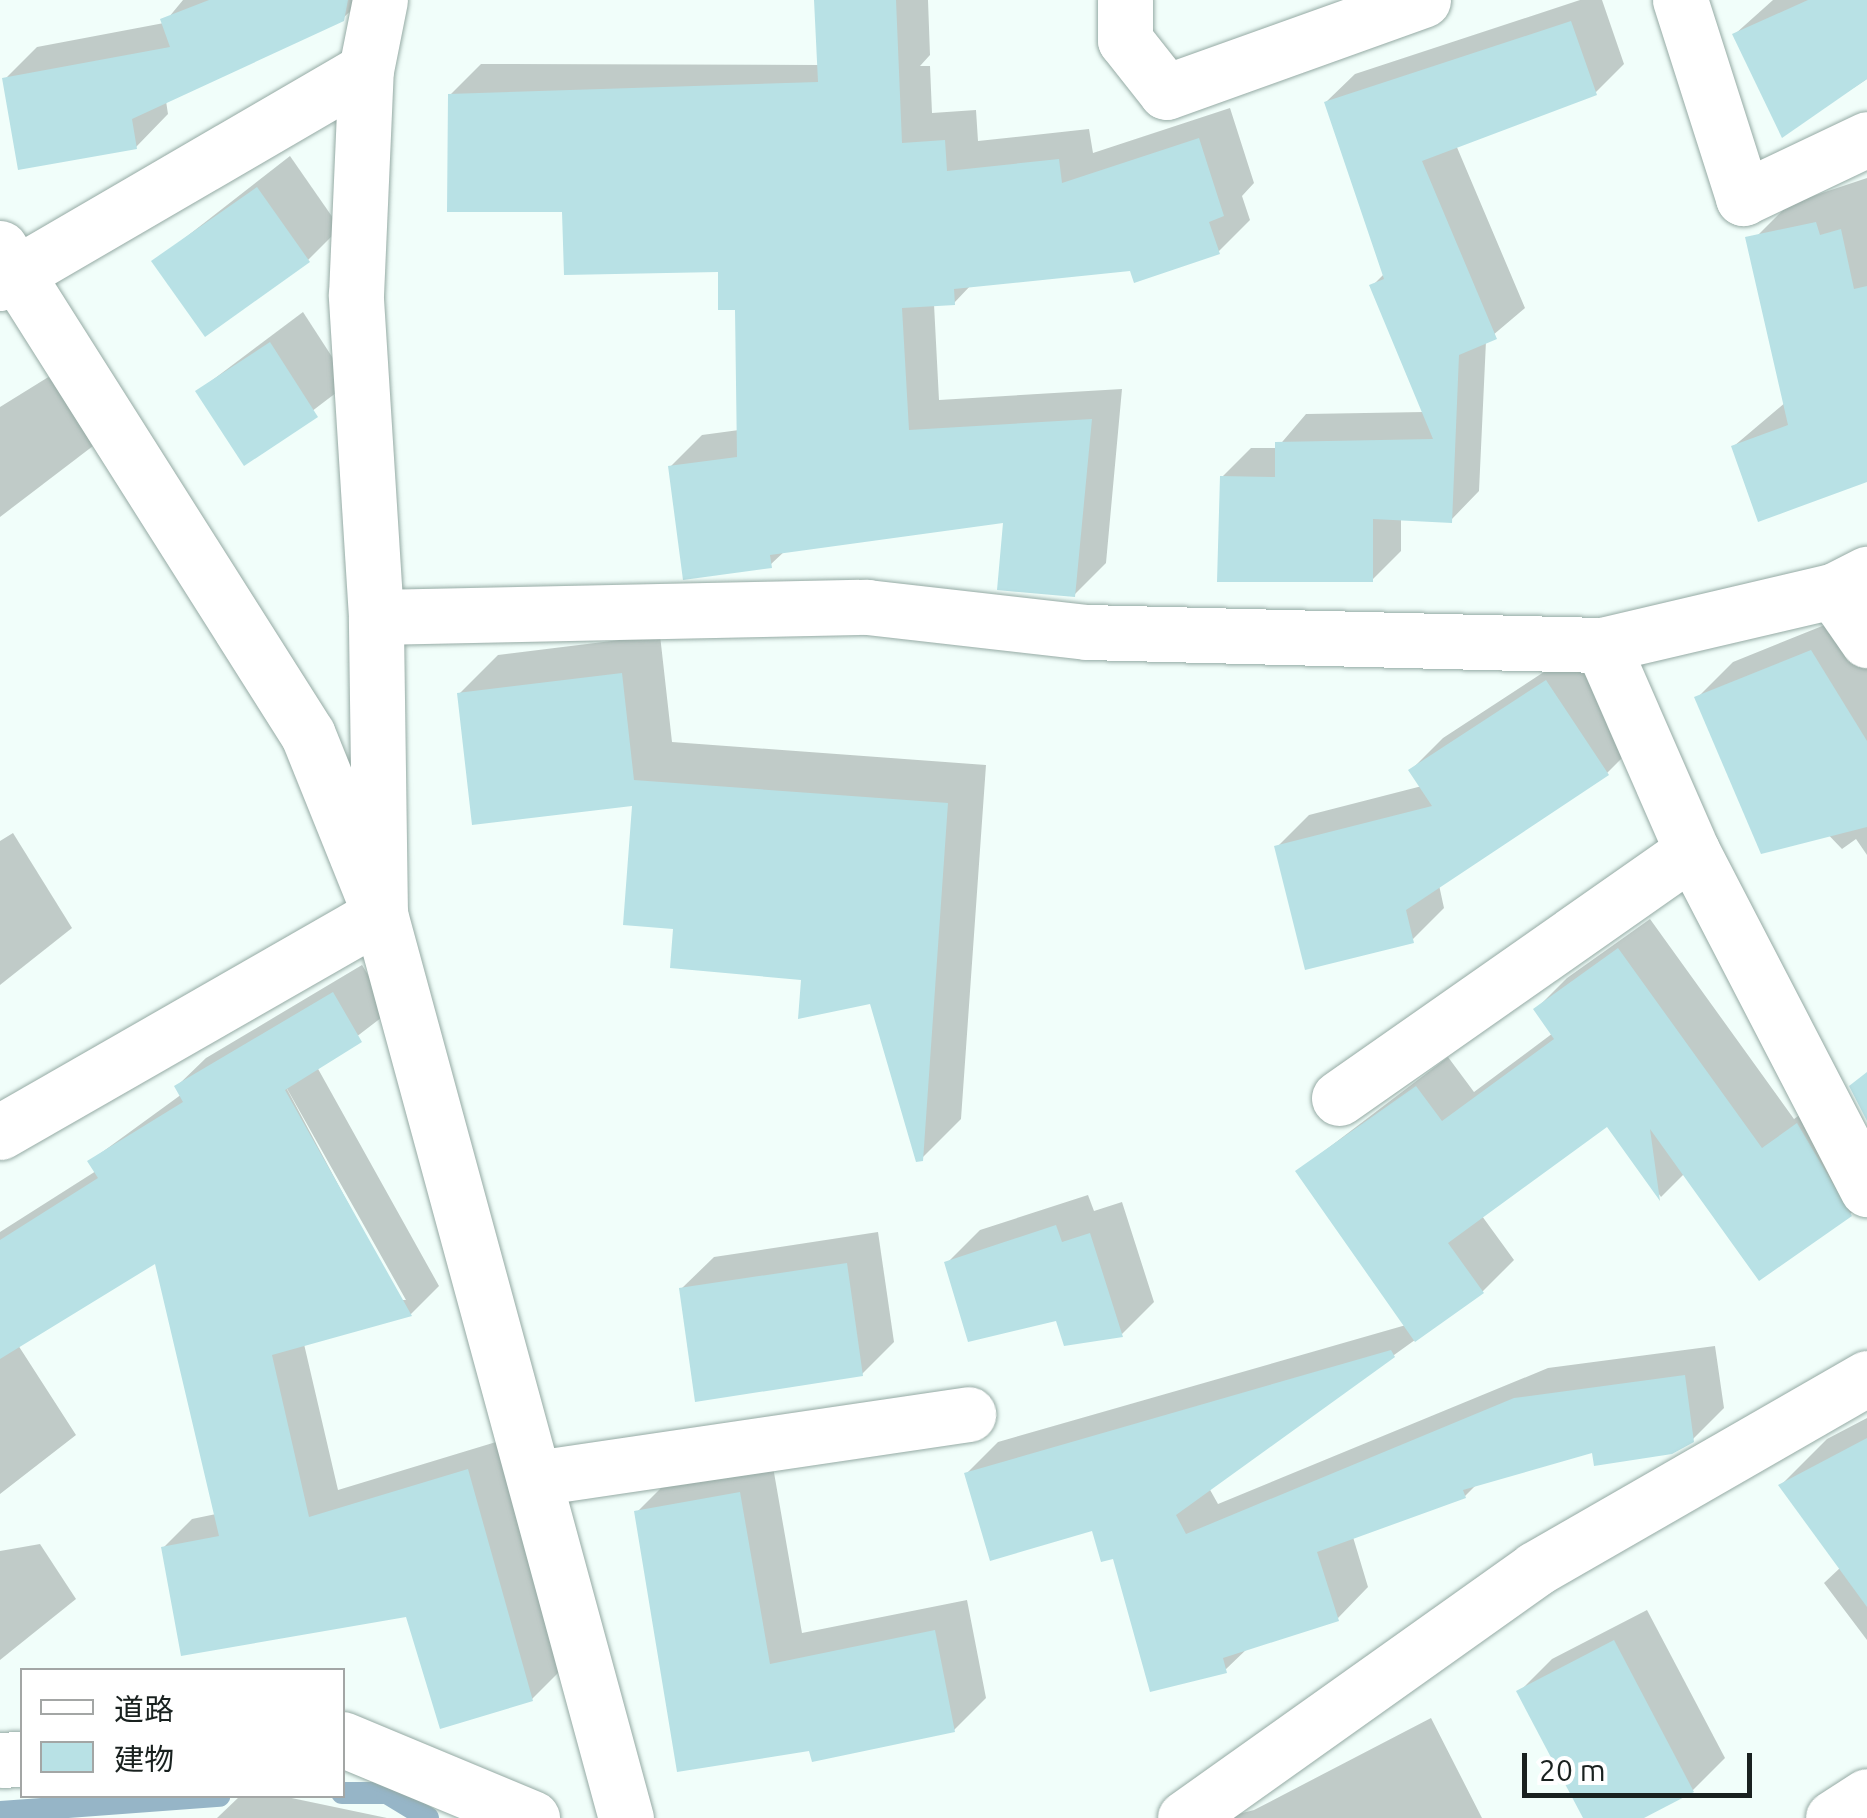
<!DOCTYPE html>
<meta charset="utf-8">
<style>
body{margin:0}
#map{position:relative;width:1867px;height:1818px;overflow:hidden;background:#f1fefa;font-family:Ubuntu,"Noto Sans JP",sans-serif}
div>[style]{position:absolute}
.shadow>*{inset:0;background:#0003}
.stream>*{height:22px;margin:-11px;padding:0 11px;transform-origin:11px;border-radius:11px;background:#96b5c7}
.building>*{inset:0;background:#b8e1e5}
.roads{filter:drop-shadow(0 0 2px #95aaa4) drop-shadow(0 0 2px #95aaa4)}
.minor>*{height:55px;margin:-27.5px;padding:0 27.5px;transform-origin:27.5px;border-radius:27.5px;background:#fff}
.tertiary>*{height:55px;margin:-27.5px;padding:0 27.5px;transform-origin:27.5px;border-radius:27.5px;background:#fff}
span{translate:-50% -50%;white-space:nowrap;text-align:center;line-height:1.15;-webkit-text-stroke:9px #fff;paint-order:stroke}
.legend{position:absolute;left:20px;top:1668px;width:325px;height:130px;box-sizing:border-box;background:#fff;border:2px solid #a3a6a5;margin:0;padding:12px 18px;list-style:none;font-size:30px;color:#19211f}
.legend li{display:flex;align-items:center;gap:20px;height:50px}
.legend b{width:50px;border:2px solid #a3a6a5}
.scale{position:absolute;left:1522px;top:1753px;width:230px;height:45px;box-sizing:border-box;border:5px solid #19211f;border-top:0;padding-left:12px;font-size:30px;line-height:35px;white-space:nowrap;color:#19211f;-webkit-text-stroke:8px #fff;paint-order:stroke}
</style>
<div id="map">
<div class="shadow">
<div style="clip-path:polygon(183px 0,362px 0,342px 19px,166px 101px,168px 114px,136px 147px,5px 79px,37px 47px,164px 23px)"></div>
<div style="clip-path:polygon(816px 0,928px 0,930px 55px,920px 66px,930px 66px,932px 113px,976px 110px,978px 141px,1089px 129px,1093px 153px,1230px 108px,1254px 183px,1242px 196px,1250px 220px,1218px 252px,972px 284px,954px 303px,934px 304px,939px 400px,1122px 389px,1106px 563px,1075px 594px,1006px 520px,786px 550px,770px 565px,671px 466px,702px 435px,739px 430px,737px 307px,721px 269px,565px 210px,450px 95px,481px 64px,820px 65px)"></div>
<div style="clip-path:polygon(1580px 0,1602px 0,1624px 64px,1595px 93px,1456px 145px,1525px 308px,1486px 341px,1479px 491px,1451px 520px,1401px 518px,1401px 551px,1372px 580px,1222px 477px,1251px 448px,1277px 448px,1306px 414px,1424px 412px,1372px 286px,1385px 273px,1326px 102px,1355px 74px)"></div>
<div style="clip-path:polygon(1867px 0,1867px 79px,1783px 134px,1735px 34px,1773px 0)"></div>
<div style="clip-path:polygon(290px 156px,340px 228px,308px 260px,154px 262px)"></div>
<div style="clip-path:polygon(1867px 178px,1867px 479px,1734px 446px,1786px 402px,1749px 244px,1789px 204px)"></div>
<div style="clip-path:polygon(303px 312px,349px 383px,245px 462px,198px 391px)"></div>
<div style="clip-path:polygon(50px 376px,93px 446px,0 517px,0 407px)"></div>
<div style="clip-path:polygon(1867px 608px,1867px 855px,1856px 839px,1842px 849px,1697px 698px,1733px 662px)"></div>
<div style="clip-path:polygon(660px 635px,672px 742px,986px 765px,961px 1119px,922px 1158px,872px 1001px,676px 926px,635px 803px,459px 694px,498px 655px)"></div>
<div style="clip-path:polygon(1579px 649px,1639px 741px,1607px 773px,1439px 885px,1444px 908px,1412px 940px,1277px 847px,1309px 815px,1422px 786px,1411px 770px,1443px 738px)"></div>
<div style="clip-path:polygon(13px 833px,72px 928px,0 985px,0 841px)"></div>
<div style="clip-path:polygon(1650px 919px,1794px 1119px,1829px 1094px,1867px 1198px,1850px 1214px,1685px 1173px,1661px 1197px,1608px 1124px,1482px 1216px,1514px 1260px,1483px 1291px,1209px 1488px,1218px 1504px,1548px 1368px,1715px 1346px,1724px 1408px,1692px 1440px,1594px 1450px,1478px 1483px,1465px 1496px,1353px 1537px,1368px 1587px,1337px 1619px,1249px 1647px,1225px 1670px,1094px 1528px,967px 1473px,998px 1442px,1406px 1325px,1298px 1171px,1448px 1057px,1474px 1092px,1553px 1033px,1536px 1009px,1567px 978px)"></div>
<div style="clip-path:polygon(evenodd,362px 965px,390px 1011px,317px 1067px,439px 1286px,411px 1314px,304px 1344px,338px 1490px,496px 1442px,561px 1670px,532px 1699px,408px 1614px,164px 1547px,192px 1519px,216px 1514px,156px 1260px,18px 1345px,76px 1435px,0 1494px,0 1232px,96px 1171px,90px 1161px,182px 1094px,177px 1086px,206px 1058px,362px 965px,281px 1078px,406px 1300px,400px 1300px,281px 1078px)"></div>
<div style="clip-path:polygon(1088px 1195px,1094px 1211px,1122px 1202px,1154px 1302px,1122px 1334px,1058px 1318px,947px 1263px,980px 1230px)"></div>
<div style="clip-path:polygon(878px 1232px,894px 1342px,862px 1374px,681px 1289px,714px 1257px)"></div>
<div style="clip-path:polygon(1867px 1418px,1867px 1640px,1824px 1583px,1841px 1567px,1781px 1485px,1827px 1439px)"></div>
<div style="clip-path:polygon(772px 1461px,802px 1633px,967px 1600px,986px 1698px,954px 1730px,811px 1749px,637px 1512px,669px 1480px)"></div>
<div style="clip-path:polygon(40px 1544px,76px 1599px,0 1660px,0 1551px)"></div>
<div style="clip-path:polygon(1647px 1610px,1725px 1758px,1693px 1790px,1639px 1818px,1586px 1818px,1520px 1691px,1552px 1659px)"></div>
<div style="clip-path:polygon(1431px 1718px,1482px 1818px,1223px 1818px,1254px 1810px)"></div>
<div style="clip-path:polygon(240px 1796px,282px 1796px,387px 1818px,217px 1818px)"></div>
</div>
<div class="stream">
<div style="left:342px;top:1793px;width:45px"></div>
<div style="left:387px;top:1793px;width:48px;rotate:31.4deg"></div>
<div style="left:0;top:1812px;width:220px;rotate:-4.2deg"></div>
</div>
<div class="building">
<div style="clip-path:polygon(209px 0,348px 0,344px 21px,132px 119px,137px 149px,18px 170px,2px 78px,170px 47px,160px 19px)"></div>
<div style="clip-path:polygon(814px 0,896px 0,902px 143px,945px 140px,947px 171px,1059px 159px,1062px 183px,1199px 138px,1224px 216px,1209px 222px,1220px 254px,1134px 283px,1130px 271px,954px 289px,955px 305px,902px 308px,909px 430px,1092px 419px,1075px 597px,997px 590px,1003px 523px,770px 555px,772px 568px,683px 580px,668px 466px,737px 457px,735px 310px,718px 310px,718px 272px,564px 275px,562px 212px,447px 212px,448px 94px,818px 82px)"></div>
<div style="clip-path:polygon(1808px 0,1867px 0,1867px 79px,1782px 138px,1732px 34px)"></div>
<div style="clip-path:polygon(1571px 21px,1597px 95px,1422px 161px,1497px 339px,1459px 355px,1452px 523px,1373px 519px,1373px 582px,1217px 582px,1220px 476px,1275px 477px,1275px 442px,1433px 439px,1369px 285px,1384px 279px,1324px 102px)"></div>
<div style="clip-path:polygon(257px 187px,310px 262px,205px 337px,151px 261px)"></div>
<div style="clip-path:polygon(1816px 222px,1820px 235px,1841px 229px,1854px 289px,1867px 286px,1867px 482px,1758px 522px,1731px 446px,1788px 425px,1745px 237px)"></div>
<div style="clip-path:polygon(270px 342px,318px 417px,244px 466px,195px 391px)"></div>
<div style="clip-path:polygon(1811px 650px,1867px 741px,1867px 827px,1761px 854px,1694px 697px)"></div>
<div style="clip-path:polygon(622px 673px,634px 780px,948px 803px,923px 1161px,916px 1162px,870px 1004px,798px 1019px,801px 980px,670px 968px,673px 929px,623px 925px,632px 806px,472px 825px,457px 693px)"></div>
<div style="clip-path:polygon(1546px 680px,1609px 775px,1406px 910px,1414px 943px,1305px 970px,1274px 846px,1432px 806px,1408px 770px)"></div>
<div style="clip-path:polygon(1618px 948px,1762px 1148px,1797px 1123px,1852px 1216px,1759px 1281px,1650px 1129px,1660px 1201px,1607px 1127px,1448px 1243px,1484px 1293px,1415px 1342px,1295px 1171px,1416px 1086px,1442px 1121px,1554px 1039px,1533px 1009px)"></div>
<div style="clip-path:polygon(333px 992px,362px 1042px,285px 1090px,412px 1316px,272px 1355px,309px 1517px,468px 1469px,533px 1701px,440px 1729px,406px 1617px,181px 1656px,161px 1547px,219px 1536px,155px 1264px,0 1359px,0 1240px,98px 1178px,87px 1161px,183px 1102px,174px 1086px)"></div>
<div style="clip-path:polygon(1867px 1072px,1867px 1121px,1849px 1086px)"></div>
<div style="clip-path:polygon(1056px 1225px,1062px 1242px,1090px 1233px,1123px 1337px,1064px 1346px,1056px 1321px,968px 1342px,944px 1262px)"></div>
<div style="clip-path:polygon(847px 1263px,863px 1376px,695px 1402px,679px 1288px)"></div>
<div style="clip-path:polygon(1391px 1350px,1395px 1357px,1176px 1515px,1186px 1534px,1514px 1398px,1685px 1375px,1694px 1442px,1672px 1454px,1594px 1466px,1592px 1453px,1463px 1490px,1466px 1498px,1317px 1552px,1339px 1621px,1223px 1658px,1227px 1673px,1150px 1692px,1113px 1559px,1101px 1562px,1092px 1531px,990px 1561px,964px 1473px)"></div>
<div style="clip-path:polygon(1867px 1438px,1867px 1607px,1778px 1485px)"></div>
<div style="clip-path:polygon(740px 1492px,770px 1664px,935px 1630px,955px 1732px,812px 1762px,809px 1751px,677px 1772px,634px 1511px)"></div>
<div style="clip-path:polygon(1614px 1640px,1694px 1792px,1644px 1818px,1583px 1818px,1516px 1691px)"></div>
</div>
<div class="roads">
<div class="minor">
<div style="left:1125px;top:0;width:40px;rotate:90deg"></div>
<div style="left:1125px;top:40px;width:66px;rotate:51.7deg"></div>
<div style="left:1166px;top:92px;width:273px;rotate:-19.7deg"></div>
<div style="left:1680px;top:0;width:208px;rotate:72.3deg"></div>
<div style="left:1743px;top:198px;width:137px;rotate:-25.4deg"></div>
<div style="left:0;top:248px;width:576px;rotate:57.69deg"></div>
<div style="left:308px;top:735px;width:193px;rotate:68.1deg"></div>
<div style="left:380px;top:914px;width:937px;rotate:74.78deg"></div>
<div style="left:0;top:283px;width:423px;rotate:-30.2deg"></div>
<div style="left:1833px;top:591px;width:60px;rotate:55.2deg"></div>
<div style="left:376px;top:617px;width:491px;rotate:-1.2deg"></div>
<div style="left:867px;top:607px;width:221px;rotate:6.5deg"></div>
<div style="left:1087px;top:632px;width:515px;rotate:1.45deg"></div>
<div style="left:1602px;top:645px;width:237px;rotate:-13.2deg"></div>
<div style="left:1833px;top:591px;width:38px;rotate:-27deg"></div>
<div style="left:1602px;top:645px;width:225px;rotate:66.4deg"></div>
<div style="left:1692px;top:851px;width:381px;rotate:62.6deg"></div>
<div style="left:1339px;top:1098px;width:431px;rotate:-35deg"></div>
<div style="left:0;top:1132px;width:438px;rotate:-29.8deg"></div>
<div style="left:380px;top:914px;width:297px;rotate:-90.8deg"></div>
<div style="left:376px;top:617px;width:323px;rotate:-93.6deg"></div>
<div style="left:356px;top:295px;width:225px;rotate:-87.5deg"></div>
<div style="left:366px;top:70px;width:71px;rotate:-78.7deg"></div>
<div style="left:536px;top:1478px;width:437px;rotate:-8.4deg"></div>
<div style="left:342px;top:1739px;width:206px;rotate:22.6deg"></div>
<div style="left:0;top:1760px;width:22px;rotate:-3deg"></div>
<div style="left:1185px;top:1818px;width:430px;rotate:-35.4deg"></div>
<div style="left:1535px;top:1569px;width:383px;rotate:-29.9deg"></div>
</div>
<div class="tertiary">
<div style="left:1833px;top:1818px;width:40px;rotate:-32.9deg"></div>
</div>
</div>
<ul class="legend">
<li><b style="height:12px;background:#fff"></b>道路</li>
<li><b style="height:28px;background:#b8e1e5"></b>建物</li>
</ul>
<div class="scale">20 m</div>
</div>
